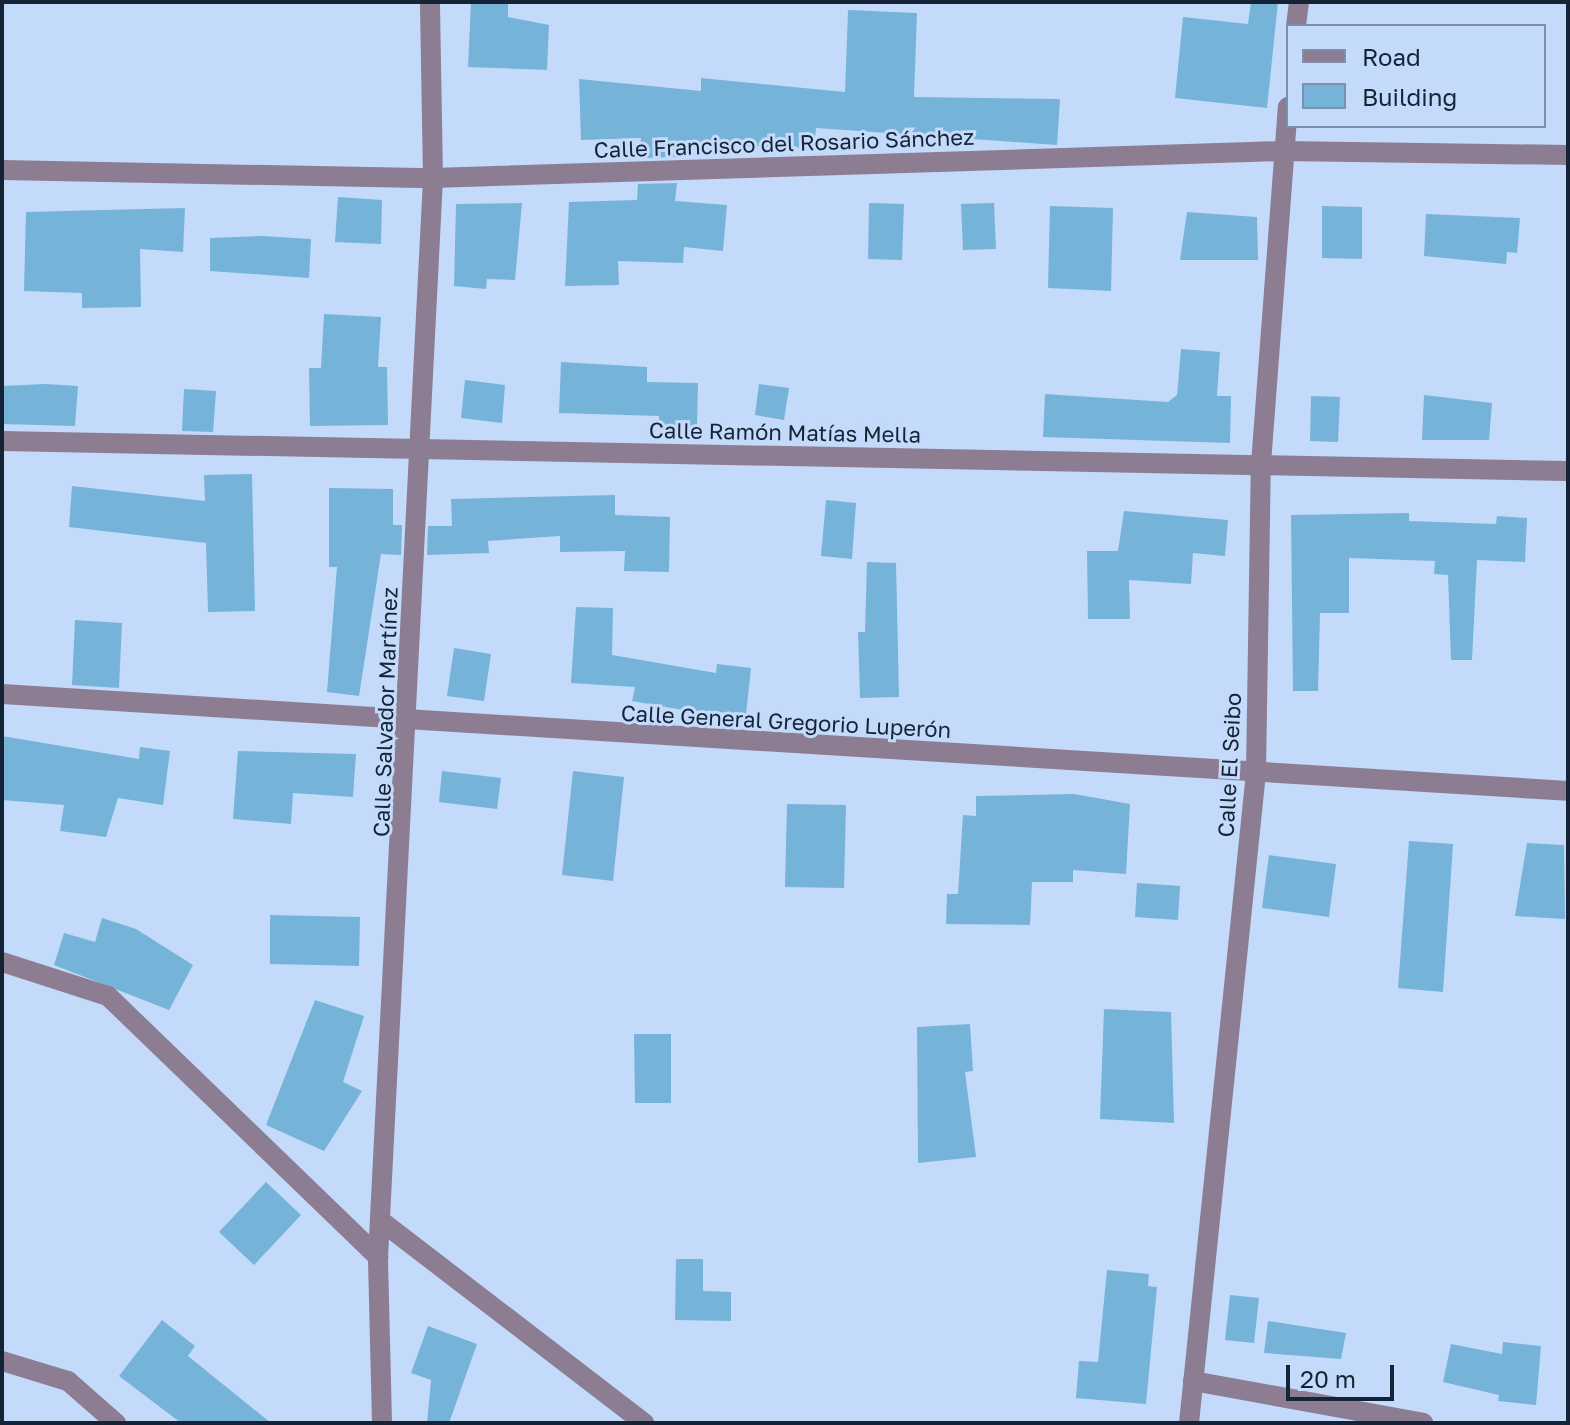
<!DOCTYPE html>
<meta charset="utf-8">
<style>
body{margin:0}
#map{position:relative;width:1570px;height:1425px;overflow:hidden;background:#c4dafa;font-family:"Golos Text",sans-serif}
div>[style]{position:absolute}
.building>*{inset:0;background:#76b3d9}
.minor>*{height:20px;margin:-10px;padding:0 10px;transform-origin:10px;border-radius:10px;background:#8d7d93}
span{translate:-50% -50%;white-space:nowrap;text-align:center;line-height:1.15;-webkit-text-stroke:6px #c4dafa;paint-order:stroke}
.street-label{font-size:22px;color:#152336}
.frame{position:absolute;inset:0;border:4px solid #152336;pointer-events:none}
.legend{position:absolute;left:1286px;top:24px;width:260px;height:104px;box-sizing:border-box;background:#c4dafa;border:2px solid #7e91ac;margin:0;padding:10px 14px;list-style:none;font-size:24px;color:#152336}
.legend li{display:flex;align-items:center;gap:16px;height:40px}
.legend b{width:40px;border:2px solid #7e91ac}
.scale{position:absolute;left:1286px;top:1365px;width:108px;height:36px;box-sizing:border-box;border:4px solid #152336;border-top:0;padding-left:10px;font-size:24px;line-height:28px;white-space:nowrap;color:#152336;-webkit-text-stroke:6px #c4dafa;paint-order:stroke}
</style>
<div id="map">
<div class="building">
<div style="clip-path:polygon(471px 2px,508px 3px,508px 17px,549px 25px,547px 70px,468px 67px)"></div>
<div style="clip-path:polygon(1251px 2px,1278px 2px,1267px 108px,1175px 98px,1183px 17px,1248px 24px)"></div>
<div style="clip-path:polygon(848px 10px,917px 13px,914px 97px,1060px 99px,1057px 145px,816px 128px,814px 148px,679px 145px,678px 157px,639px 158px,641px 138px,581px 140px,579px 79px,701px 91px,701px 78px,845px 92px)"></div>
<div style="clip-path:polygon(677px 183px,675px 201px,727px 205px,723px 251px,684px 247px,683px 263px,618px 261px,619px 285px,565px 286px,569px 202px,637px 200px,638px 184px)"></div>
<div style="clip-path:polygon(338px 197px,382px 200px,381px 244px,335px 242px)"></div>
<div style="clip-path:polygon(522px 203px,515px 280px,487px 279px,486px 289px,454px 286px,456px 204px)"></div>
<div style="clip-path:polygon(869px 203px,904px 204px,902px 260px,868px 259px)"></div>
<div style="clip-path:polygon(994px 203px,996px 249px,963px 250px,961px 204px)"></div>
<div style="clip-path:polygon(1050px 206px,1113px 208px,1111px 291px,1048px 288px)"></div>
<div style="clip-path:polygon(1322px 206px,1362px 207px,1362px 259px,1322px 258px)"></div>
<div style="clip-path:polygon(185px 208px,183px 252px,140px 249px,141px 307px,82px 308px,82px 293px,24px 291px,26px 212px)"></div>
<div style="clip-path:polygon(1187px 212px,1257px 217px,1258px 260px,1180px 260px)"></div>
<div style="clip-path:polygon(1426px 214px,1520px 218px,1517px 253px,1507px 252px,1506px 264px,1424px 256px)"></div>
<div style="clip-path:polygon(262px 236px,311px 239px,309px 278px,210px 271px,210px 238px)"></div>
<div style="clip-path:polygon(324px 314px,381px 317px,378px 367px,387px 367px,388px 425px,310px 426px,309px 368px,321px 368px)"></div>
<div style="clip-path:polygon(1181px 349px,1220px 352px,1217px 396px,1231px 396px,1230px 443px,1043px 437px,1045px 394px,1168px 402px,1177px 395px)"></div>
<div style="clip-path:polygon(561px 362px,647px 367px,647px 382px,698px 383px,697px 426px,659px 426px,659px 416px,559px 413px)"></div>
<div style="clip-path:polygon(465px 380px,505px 385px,502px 423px,461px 418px)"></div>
<div style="clip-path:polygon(45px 384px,78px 386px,75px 426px,2px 424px,2px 386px)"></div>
<div style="clip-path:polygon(759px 384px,789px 388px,784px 420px,755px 415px)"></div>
<div style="clip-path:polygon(184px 389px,216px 391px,213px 432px,182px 431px)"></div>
<div style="clip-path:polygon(1424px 395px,1492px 403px,1489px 440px,1422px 440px)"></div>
<div style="clip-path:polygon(1311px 396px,1340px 397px,1338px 442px,1310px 441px)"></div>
<div style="clip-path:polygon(252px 474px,255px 611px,208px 612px,206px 543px,69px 527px,72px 486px,205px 501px,204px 475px)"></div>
<div style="clip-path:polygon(329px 488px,393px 489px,393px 525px,402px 525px,401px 555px,381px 554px,359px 696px,327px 692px,337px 567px,329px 567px)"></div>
<div style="clip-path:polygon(615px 495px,615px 515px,670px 517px,669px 572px,624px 571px,625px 551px,560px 552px,560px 536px,488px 541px,489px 553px,427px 555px,428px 526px,452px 526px,451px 499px)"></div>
<div style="clip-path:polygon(826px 500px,856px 503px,852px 559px,821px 556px)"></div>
<div style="clip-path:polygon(1124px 511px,1228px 520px,1225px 556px,1193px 553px,1191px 584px,1129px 580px,1130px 619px,1088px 619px,1087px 551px,1118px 551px)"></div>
<div style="clip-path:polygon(1409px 513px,1409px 521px,1496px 524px,1497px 516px,1527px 518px,1525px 562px,1477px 560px,1472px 660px,1451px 660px,1448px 575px,1434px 574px,1435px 561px,1349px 558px,1349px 613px,1320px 613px,1318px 691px,1293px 691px,1291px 515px)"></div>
<div style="clip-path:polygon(867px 562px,896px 563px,899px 697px,860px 698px,858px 632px,865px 632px)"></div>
<div style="clip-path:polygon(576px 607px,613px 608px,612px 655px,716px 673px,717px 664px,751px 668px,746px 714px,683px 710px,632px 701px,635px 687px,571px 683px)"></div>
<div style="clip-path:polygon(75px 620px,122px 623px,119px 688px,72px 685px)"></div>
<div style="clip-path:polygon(454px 648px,491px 654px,484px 701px,447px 696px)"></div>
<div style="clip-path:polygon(2px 736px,139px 759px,140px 747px,170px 751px,163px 805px,118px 798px,106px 837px,60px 831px,64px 805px,2px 800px)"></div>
<div style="clip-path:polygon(238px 751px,356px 754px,353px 797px,293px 793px,291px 824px,233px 819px)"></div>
<div style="clip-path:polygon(442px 771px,501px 778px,497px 809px,439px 802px)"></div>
<div style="clip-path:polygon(573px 771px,624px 777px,613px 881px,562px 875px)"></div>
<div style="clip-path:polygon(1074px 794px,1130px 804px,1126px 874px,1073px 870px,1073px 882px,1032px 882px,1030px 925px,946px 924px,947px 894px,958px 894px,963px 815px,976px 816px,976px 796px)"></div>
<div style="clip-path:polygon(787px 804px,846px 805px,844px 888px,785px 887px)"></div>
<div style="clip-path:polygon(1409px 841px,1453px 844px,1443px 992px,1398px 988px)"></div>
<div style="clip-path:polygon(1527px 843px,1564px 845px,1565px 919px,1515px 916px)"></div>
<div style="clip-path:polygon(1269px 855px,1336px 864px,1329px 917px,1262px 908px)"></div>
<div style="clip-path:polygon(1137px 883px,1180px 886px,1178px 920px,1135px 917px)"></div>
<div style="clip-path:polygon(270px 915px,360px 917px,359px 966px,270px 964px)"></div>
<div style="clip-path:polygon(102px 918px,136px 929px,193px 965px,169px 1010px,54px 965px,64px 933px,95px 942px)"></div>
<div style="clip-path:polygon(315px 1000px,364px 1016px,343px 1082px,362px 1091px,324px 1151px,266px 1125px)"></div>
<div style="clip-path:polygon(1104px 1009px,1171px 1012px,1174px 1123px,1100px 1119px)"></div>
<div style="clip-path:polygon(970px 1024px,973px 1071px,965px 1072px,976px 1157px,918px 1163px,917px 1027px)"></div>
<div style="clip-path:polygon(634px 1034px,671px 1034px,671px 1103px,635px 1103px)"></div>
<div style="clip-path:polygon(266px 1182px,301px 1215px,254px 1265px,219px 1232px)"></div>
<div style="clip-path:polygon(676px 1259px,703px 1259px,703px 1291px,731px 1292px,731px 1321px,675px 1320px)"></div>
<div style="clip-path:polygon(1107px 1270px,1149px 1274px,1148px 1286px,1157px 1287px,1146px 1404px,1076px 1398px,1079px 1361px,1098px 1362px)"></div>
<div style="clip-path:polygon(1230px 1295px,1259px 1298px,1254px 1343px,1225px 1340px)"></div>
<div style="clip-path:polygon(162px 1320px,195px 1346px,188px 1356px,271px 1423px,181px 1423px,119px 1376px)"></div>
<div style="clip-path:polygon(1268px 1321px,1346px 1333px,1341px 1359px,1264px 1353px)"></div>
<div style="clip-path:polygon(428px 1326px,477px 1344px,449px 1423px,427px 1423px,431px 1380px,411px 1373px)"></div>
<div style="clip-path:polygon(1503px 1342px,1541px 1346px,1536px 1405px,1498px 1401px,1499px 1395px,1443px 1382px,1451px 1344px,1502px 1354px)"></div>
</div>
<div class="minor">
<div style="left:1296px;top:26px;width:24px;rotate:-83deg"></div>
<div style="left:2px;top:170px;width:431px;rotate:1.1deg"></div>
<div style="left:433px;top:178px;width:850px;rotate:-1.82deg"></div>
<div style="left:1283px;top:151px;width:285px;rotate:0.8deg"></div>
<div style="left:2px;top:441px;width:1566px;rotate:1.1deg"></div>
<div style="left:2px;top:694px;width:1569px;rotate:3.54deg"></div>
<div style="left:2px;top:962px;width:111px;rotate:17.8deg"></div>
<div style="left:108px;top:996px;width:376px;rotate:44deg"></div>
<div style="left:381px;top:1221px;width:332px;rotate:37.5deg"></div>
<div style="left:2px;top:1361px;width:69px;rotate:16.9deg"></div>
<div style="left:68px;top:1381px;width:64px;rotate:41.2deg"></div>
<div style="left:1193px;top:1381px;width:234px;rotate:10.3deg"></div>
<div style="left:382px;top:1423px;width:166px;rotate:-91.4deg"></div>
<div style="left:378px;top:1257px;width:1080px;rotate:-87.08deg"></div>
<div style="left:433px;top:178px;width:176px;rotate:-91deg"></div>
<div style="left:1189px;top:1423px;width:654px;rotate:-84.12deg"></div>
<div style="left:1256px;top:772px;width:308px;rotate:-89.1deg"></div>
<div style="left:1261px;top:464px;width:358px;rotate:-85.7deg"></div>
</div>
<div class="street-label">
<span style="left:784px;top:143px;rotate:-2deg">Calle Francisco del Rosario Sánchez</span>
<span style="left:785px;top:432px;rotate:1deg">Calle Ramón Matías Mella</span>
<span style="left:385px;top:712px;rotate:-88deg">Calle Salvador Martínez</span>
<span style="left:786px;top:721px;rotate:3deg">Calle General Gregorio Luperón</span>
<span style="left:1229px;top:765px;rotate:-87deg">Calle El Seibo</span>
</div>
<div class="frame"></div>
<ul class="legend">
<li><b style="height:10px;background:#8d7d93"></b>Road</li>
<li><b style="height:22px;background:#76b3d9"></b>Building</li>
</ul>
<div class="scale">20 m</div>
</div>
